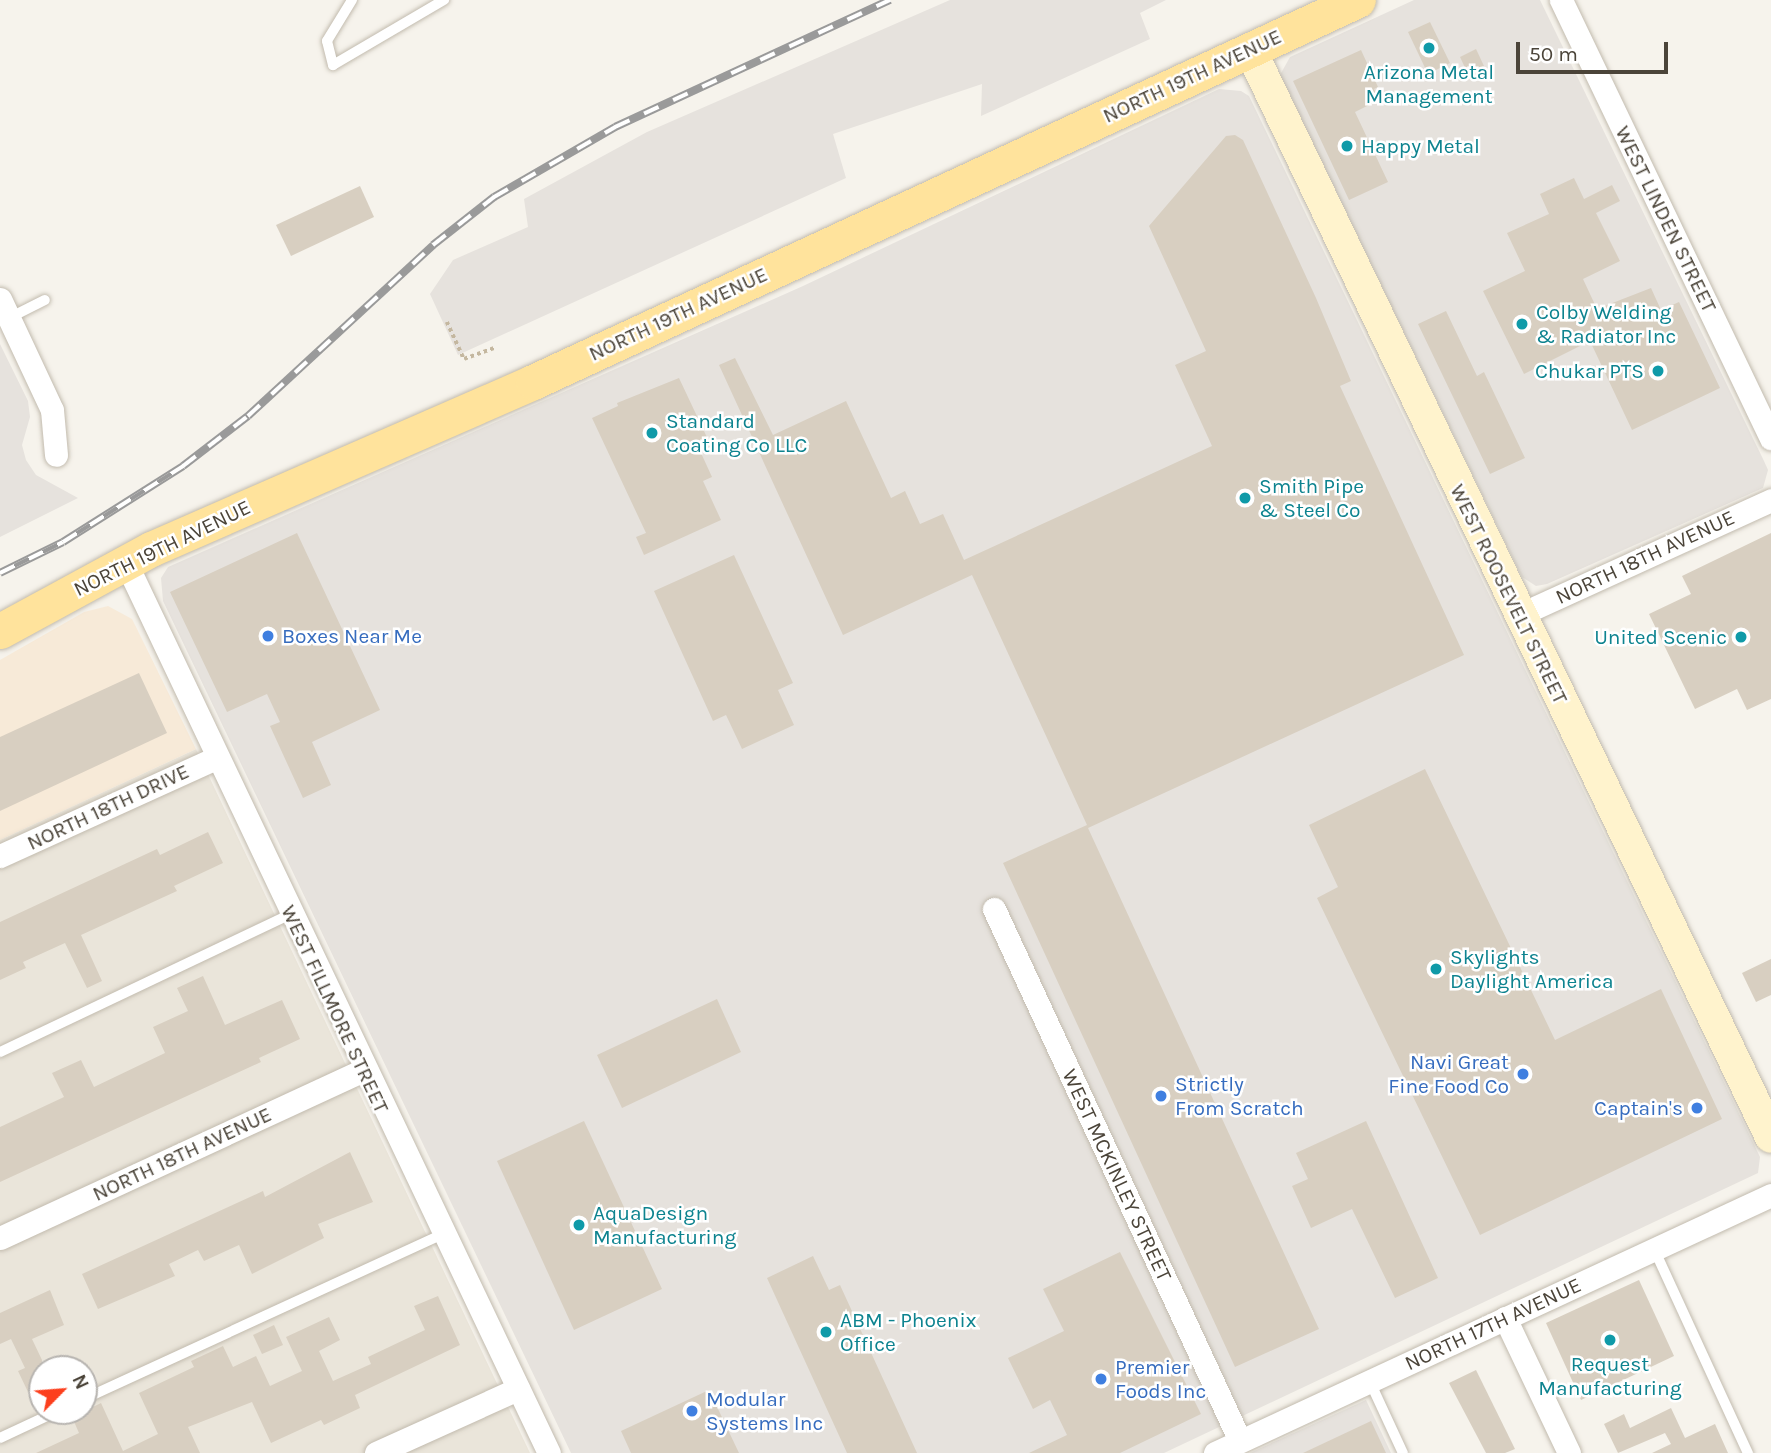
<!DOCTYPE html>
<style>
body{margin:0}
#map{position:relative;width:1771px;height:1453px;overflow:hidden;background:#f6f3ec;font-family:Karla,sans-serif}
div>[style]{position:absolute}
.residential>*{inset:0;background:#eae5da}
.commercial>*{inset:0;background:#f7ead8}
.industrial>*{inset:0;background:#e6e2dd}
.building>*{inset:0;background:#d8cfc1}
.path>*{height:3.5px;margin-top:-1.75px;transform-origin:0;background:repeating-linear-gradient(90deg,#c4b79f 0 3.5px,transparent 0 7px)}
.roads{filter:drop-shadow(0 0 2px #c2bbae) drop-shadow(0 0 2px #c2bbae)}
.lane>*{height:10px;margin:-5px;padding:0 5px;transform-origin:5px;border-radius:5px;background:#fff}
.street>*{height:23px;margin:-11.5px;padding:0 11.5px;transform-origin:11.5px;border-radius:11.5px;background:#fff}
.secondary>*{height:32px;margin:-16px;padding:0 16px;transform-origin:16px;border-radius:16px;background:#fff3cd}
.primary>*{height:35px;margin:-17.5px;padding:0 17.5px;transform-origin:17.5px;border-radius:17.5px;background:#ffe39c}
.rail>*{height:8px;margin-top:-4px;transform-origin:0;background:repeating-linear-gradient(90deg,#fff 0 16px,#9a9a9a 0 32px);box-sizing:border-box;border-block:2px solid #9a9a9a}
.dots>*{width:19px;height:19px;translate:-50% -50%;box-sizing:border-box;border:4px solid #fff;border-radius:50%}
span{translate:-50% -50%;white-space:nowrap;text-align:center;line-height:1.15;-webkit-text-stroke:5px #fff;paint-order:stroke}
.culture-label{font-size:21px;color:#0d838f}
.left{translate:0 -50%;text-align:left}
.right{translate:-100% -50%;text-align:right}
.street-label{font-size:21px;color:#4b4439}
.shop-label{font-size:21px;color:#366cbe}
.north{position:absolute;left:28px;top:1355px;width:70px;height:70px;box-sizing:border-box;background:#fff;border:2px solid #b7b4b0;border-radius:50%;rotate:65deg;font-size:19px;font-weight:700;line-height:28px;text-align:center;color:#4b4439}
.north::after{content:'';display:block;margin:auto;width:24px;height:32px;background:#fc3f1d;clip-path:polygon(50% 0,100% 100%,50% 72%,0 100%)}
.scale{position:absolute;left:1516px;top:42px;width:152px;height:32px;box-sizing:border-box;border:4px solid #4b4439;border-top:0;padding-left:9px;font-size:21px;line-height:24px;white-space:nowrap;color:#4b4439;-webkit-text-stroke:5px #fff;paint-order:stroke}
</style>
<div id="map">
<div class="residential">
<div style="clip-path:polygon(evenodd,196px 749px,530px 1453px,0 1453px,0 840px,196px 749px,42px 1369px,84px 1369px,84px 1411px,42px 1411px,42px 1369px)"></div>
</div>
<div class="commercial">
<div style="clip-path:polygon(108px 606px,132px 619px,196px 749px,0 840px,0 660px,84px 612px)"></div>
</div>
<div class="industrial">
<div style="clip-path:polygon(950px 0,1166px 0,1140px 13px,1150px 39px,981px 116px,982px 84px,833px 134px,846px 178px,458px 355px,430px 294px,453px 260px,528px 227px,524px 199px,647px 132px)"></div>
<div style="clip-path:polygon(1414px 0,1540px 0,1764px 461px,1768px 470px,1763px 488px,1547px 584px,1536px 586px,1522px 577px,1280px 75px,1290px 57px)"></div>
<div style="clip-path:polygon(1219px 89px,1241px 91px,1249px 96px,1760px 1157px,1758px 1173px,1164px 1453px,571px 1453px,163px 601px,161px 578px,168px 567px,803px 286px)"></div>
<div style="clip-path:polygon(0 344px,28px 401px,30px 417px,22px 445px,26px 460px,36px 475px,78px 498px,0 537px)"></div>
<div style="clip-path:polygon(1366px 1400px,1391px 1453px,1250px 1453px)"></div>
</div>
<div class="building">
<div style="clip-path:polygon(1430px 22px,1450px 63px,1428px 74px,1408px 32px)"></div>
<div style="clip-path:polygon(1476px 49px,1484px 66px,1468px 74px,1460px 57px)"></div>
<div style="clip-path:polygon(1361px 50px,1378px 87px,1374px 89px,1379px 100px,1355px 112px,1388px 182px,1349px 200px,1293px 81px)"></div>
<div style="clip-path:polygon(1235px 135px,1243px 140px,1316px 298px,1351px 381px,1340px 386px,1464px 655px,1088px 828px,1319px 1329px,1235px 1367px,1003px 863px,1087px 825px,972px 575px,843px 635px,719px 365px,735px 358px,773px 435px,846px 401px,891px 498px,905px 491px,920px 524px,943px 514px,964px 560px,1212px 446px,1175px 365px,1206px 351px,1149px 226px,1226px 136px)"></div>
<div style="clip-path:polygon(1574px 178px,1584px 199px,1612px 185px,1620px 201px,1596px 213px,1620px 261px,1583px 279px,1597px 309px,1651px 288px,1661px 310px,1679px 302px,1720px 388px,1632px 430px,1590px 341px,1524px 374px,1483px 291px,1525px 271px,1507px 233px,1549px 214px,1540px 194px)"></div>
<div style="clip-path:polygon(360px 186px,374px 217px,291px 256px,276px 225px)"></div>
<div style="clip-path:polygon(1446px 311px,1477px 376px,1484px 372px,1525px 458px,1490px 474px,1418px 324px)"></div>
<div style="clip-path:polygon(679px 378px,712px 448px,701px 453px,712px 477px,703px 481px,721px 520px,644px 555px,636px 537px,646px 533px,592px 418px,618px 406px,617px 403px)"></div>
<div style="clip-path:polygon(297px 533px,380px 710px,312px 742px,331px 785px,303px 798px,270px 726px,280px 722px,267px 694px,227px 712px,170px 592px)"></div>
<div style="clip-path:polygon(1771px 533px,1771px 699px,1747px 710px,1737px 689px,1695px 709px,1649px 614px,1691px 594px,1682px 576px)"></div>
<div style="clip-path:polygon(734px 555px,793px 683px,778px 690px,794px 725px,742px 749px,726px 715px,713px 721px,654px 591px)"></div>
<div style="clip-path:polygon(139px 673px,167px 733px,0 811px,0 737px)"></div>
<div style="clip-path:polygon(1425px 769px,1555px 1040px,1661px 989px,1722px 1119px,1480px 1235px,1317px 898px,1338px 887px,1309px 825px)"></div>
<div style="clip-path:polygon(208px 832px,223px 863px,174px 886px,177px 891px,81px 935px,102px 981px,87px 988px,65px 943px,23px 962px,26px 968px,0 980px,0 922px,157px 849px,160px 855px)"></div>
<div style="clip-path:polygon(1771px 959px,1771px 995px,1756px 1002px,1742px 973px)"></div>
<div style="clip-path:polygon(203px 976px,225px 1025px,282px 1000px,300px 1039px,259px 1058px,261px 1062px,0 1182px,0 1127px,64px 1097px,52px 1073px,81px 1060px,94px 1087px,165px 1053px,153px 1027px,188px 1011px,177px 988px)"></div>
<div style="clip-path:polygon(717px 999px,741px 1052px,622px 1108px,597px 1055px)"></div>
<div style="clip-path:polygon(584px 1121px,662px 1289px,574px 1330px,497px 1161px)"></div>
<div style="clip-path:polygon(1366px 1121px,1438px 1278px,1395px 1298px,1352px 1209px,1311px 1228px,1292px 1186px,1308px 1179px,1296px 1153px)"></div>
<div style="clip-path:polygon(350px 1152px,373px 1202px,318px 1224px,324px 1238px,252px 1274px,239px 1245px,204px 1261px,198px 1250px,169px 1264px,175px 1276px,98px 1309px,82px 1274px,263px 1191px,265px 1197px)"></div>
<div style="clip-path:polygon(1120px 1252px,1201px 1414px,1120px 1453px,1029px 1453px,1067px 1435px,1050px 1400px,1033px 1409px,1008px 1358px,1064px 1331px,1043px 1289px)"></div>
<div style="clip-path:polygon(813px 1256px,829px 1290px,840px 1285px,917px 1453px,847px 1453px,767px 1278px)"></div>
<div style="clip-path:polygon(1639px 1280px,1674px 1356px,1581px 1400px,1546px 1323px)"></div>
<div style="clip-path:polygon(50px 1290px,64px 1325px,32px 1339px,42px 1360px,42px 1406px,34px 1389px,28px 1392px,18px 1371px,25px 1368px,11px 1339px,0 1344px,0 1313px)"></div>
<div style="clip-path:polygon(438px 1296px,460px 1345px,355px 1395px,360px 1408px,324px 1425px,321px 1420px,271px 1443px,252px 1402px,188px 1427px,200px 1453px,36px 1453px,79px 1433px,72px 1417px,101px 1403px,123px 1451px,158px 1434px,139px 1393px,194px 1367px,191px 1361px,223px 1346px,233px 1367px,256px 1356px,270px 1386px,302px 1371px,286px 1337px,329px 1317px,340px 1340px,319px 1351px,333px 1381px,371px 1364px,368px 1357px,425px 1330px,414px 1306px)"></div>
<div style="clip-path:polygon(274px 1325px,283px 1345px,262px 1354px,253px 1335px)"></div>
<div style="clip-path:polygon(1476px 1370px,1515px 1449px,1505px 1453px,1486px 1453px,1449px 1383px)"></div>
<div style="clip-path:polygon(709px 1390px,739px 1453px,631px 1453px,621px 1431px)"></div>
<div style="clip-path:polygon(1671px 1408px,1685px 1438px,1715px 1424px,1728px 1453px,1652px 1453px,1671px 1444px,1665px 1433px,1618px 1453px,1604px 1424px,1624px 1414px,1630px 1428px)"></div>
<div style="clip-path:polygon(1371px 1421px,1386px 1453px,1303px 1453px)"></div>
</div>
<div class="path">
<div style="left:447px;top:322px;width:41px;rotate:65.3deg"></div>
<div style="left:464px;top:359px;width:33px;rotate:-20deg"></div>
</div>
<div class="roads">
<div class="lane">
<div style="left:352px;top:0;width:48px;rotate:121.4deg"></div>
<div style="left:327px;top:41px;width:25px;rotate:76deg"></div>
<div style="left:333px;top:65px;width:129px;rotate:-30.4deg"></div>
<div style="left:9px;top:318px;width:40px;rotate:-26.6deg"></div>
<div style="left:0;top:1052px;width:321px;rotate:-25.4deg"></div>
<div style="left:1654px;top:1249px;width:225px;rotate:65.3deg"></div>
<div style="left:1370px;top:1382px;width:78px;rotate:65.1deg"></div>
<div style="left:84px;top:1399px;width:395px;rotate:-24.7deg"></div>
<div style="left:0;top:1438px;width:64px;rotate:-25deg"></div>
</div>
<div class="street">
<div style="left:1561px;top:0;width:486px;rotate:64.4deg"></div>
<div style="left:0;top:299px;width:123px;rotate:64.9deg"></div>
<div style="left:52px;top:410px;width:45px;rotate:84.9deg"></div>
<div style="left:126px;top:563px;width:985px;rotate:64.58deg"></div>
<div style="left:1519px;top:615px;width:277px;rotate:-24.5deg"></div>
<div style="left:0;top:856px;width:237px;rotate:-24.4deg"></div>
<div style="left:994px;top:909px;width:586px;rotate:65.18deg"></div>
<div style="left:0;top:1238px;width:401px;rotate:-24.8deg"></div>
<div style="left:1505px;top:1318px;width:149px;rotate:64.6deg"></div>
<div style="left:376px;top:1453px;width:156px;rotate:-24.3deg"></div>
<div style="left:1215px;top:1453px;width:613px;rotate:-24.89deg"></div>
</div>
<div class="secondary">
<div style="left:1250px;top:49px;width:1206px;rotate:64.41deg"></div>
</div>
<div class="primary">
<div style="left:0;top:631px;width:172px;rotate:-28.5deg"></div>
<div style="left:151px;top:549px;width:417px;rotate:-23.6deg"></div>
<div style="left:533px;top:382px;width:909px;rotate:-24.85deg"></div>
</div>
</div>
<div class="rail">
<div style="left:0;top:573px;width:70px;rotate:-26.2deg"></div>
<div style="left:63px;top:542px;width:142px;rotate:-32.3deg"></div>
<div style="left:183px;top:466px;width:82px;rotate:-37.6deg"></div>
<div style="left:248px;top:416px;width:252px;rotate:-42.7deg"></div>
<div style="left:433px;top:245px;width:78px;rotate:-38.2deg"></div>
<div style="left:494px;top:197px;width:140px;rotate:-30deg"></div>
<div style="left:615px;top:127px;width:303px;rotate:-24.8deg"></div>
</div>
<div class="dots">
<div style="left:1429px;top:48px;background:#0f9aa8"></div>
<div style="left:1347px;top:146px;background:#0f9aa8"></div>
<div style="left:1522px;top:324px;background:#0f9aa8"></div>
<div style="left:1658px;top:371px;background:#0f9aa8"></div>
<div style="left:652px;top:433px;background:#0f9aa8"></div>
<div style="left:1245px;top:498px;background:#0f9aa8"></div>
<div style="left:268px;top:636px;background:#3f7fe0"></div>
<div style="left:1741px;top:637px;background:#0f9aa8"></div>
<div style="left:1436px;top:969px;background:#0f9aa8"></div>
<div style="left:1523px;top:1074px;background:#3f7fe0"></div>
<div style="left:1161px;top:1096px;background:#3f7fe0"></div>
<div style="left:1697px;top:1108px;background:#3f7fe0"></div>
<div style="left:579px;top:1225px;background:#0f9aa8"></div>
<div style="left:826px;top:1332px;background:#0f9aa8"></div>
<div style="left:1610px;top:1340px;background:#0f9aa8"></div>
<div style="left:1101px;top:1379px;background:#3f7fe0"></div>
<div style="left:692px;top:1411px;background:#3f7fe0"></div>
</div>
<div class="culture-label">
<span style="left:1429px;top:84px">Arizona Metal<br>Management</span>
<span class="left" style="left:1361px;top:146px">Happy Metal</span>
<span class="left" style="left:1536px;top:324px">Colby Welding<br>&amp; Radiator Inc</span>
<span class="right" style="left:1644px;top:371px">Chukar PTS</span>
<span class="left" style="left:666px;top:433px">Standard<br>Coating Co LLC</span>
<span class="left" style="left:1259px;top:498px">Smith Pipe<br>&amp; Steel Co</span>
<span class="right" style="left:1727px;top:637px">United Scenic</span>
<span class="left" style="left:1450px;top:969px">Skylights<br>Daylight America</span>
<span class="left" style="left:593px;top:1225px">AquaDesign<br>Manufacturing</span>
<span class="left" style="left:840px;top:1332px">ABM - Phoenix<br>Office</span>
<span style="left:1610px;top:1376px">Request<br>Manufacturing</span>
</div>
<div class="street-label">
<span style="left:1192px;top:76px;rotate:-25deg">NORTH 19TH AVENUE</span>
<span style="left:1666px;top:219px;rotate:64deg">WEST LINDEN STREET</span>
<span style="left:678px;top:314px;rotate:-25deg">NORTH 19TH AVENUE</span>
<span style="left:162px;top:548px;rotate:-26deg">NORTH 19TH AVENUE</span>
<span style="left:1645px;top:557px;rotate:-25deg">NORTH 18TH AVENUE</span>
<span style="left:1509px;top:594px;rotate:64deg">WEST ROOSEVELT STREET</span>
<span style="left:108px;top:807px;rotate:-25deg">NORTH 18TH DRIVE</span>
<span style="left:335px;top:1009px;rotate:65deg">WEST FILLMORE STREET</span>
<span style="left:182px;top:1154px;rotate:-25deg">NORTH 18TH AVENUE</span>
<span style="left:1117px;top:1175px;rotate:65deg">WEST MCKINLEY STREET</span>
<span style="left:1493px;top:1324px;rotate:-25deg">NORTH 17TH AVENUE</span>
</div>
<div class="shop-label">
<span class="left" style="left:282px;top:636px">Boxes Near Me</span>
<span class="right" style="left:1509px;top:1074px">Navi Great<br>Fine Food Co</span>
<span class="left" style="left:1175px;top:1096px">Strictly<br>From Scratch</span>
<span class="right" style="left:1683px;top:1108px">Captain's</span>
<span class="left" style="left:1115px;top:1379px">Premier<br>Foods Inc</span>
<span class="left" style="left:706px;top:1411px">Modular<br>Systems Inc</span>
</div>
<div class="north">N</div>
<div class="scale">50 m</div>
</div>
